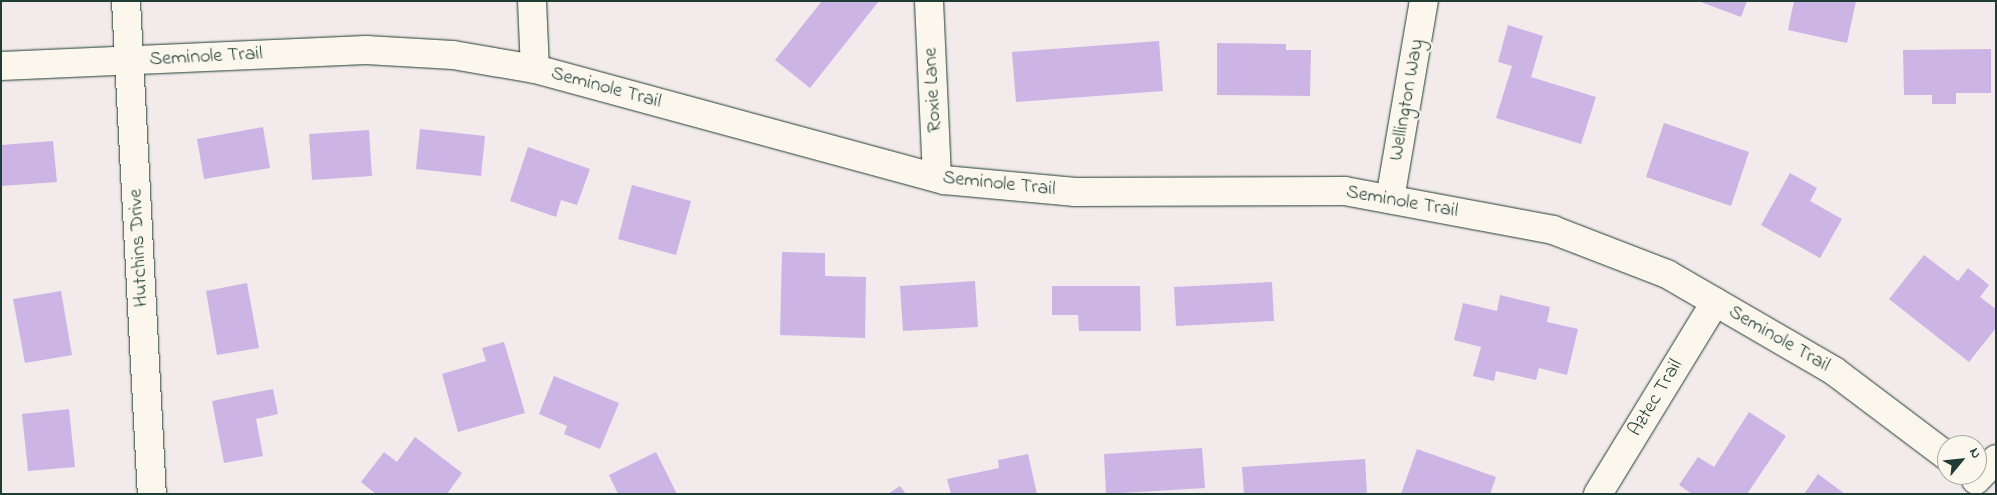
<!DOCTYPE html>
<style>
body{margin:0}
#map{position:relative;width:1997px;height:495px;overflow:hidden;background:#f2eaeb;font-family:"Indie Flower",sans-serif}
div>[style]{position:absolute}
.building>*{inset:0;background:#ccb5e5}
.roads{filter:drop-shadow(0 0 1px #1f3d34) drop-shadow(0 0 1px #1f3d34)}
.minor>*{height:28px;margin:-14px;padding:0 14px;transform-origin:14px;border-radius:14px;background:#fbf7ec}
span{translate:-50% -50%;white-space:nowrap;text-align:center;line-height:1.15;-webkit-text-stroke:4.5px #fbf7ec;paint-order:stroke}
.street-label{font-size:20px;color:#1f3d34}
.frame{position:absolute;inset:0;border:2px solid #1f3d34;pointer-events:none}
.north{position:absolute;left:1937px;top:435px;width:50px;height:50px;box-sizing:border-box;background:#fbf7ec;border:1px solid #a3ada2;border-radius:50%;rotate:62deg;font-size:14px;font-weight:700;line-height:20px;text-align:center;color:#1f3d34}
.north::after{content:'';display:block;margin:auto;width:18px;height:22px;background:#1f3d34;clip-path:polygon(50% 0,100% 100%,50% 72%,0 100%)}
</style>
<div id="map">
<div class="building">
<div style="clip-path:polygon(822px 1px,879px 1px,810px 88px,775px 60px)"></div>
<div style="clip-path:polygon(1698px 1px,1747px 1px,1741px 17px)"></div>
<div style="clip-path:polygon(1794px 1px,1856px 1px,1847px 43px,1788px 30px)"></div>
<div style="clip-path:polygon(1508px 25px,1543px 36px,1531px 77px,1596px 97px,1581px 144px,1496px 118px,1512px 66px,1498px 62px)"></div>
<div style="clip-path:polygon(1159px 41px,1163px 91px,1016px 102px,1012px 52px)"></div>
<div style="clip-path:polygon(1217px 43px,1286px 44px,1286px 50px,1311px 50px,1310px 96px,1217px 95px)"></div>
<div style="clip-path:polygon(1991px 49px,1991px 93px,1956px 93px,1956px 104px,1932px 104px,1932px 95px,1904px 95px,1903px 50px)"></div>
<div style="clip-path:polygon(1664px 123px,1749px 152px,1731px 206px,1646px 177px)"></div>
<div style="clip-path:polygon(263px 127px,270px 168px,204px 179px,197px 139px)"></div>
<div style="clip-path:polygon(420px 129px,485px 136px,481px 176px,416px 169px)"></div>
<div style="clip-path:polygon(369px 130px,372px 176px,312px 180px,309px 134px)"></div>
<div style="clip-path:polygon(53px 141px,57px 182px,1px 186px,1px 145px)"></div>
<div style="clip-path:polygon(528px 147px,590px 169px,577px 205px,561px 200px,556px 217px,510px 201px)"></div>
<div style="clip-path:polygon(1790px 173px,1817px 188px,1810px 201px,1842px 219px,1820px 258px,1761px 225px)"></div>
<div style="clip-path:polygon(632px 185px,691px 201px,676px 255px,618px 239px)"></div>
<div style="clip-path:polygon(782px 252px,825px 253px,825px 276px,866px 277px,865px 338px,780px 335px)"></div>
<div style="clip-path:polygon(1924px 255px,1958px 281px,1968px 268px,1989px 285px,1980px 297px,1996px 309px,1996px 328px,1969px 362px,1889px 299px)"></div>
<div style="clip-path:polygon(975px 281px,978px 327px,903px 331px,900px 286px)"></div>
<div style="clip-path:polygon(1272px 282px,1274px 321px,1176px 326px,1174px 287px)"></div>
<div style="clip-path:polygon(247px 283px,259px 348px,217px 355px,206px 291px)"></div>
<div style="clip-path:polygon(1052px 286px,1140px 286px,1141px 331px,1079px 331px,1078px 315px,1052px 315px)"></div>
<div style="clip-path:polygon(61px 291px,72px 355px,25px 363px,13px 299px)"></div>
<div style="clip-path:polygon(1500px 295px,1550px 307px,1547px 322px,1578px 329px,1567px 375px,1539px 368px,1536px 380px,1496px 371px,1494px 381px,1473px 376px,1481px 347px,1454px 340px,1463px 303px,1497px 311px)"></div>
<div style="clip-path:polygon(504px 342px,525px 413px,458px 432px,442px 374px,486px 361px,482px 348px)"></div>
<div style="clip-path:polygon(554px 376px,619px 403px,600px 449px,564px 434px,567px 426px,539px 414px)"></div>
<div style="clip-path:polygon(273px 389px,278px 414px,256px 419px,263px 456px,224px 463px,212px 401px)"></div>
<div style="clip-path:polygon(69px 409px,75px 467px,28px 471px,22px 414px)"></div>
<div style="clip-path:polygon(1749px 412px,1786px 436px,1747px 494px,1692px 494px,1679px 485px,1698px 457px,1714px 467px)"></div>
<div style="clip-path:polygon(415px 437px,462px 473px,447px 494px,376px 494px,361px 482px,384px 452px,397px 462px)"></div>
<div style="clip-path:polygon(1202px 448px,1205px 488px,1106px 494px,1104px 454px)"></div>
<div style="clip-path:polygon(1417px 449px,1496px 477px,1490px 494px,1401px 494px)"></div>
<div style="clip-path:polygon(656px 452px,677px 494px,618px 494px,609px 475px)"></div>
<div style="clip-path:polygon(1028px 454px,1037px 494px,951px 494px,947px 479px,999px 468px,998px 460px)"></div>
<div style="clip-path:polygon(1365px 459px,1367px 494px,1244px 494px,1242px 467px)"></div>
<div style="clip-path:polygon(1818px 474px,1845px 494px,1804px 494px)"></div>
<div style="clip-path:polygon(900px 486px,906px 494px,888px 494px)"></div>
</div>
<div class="roads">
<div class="minor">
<div style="left:126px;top:1px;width:494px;rotate:87deg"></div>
<div style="left:532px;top:1px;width:68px;rotate:87.5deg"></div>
<div style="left:929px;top:1px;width:177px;rotate:87.4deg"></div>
<div style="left:1px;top:66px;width:365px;rotate:-2.5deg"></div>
<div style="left:366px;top:50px;width:87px;rotate:3.3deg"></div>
<div style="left:453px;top:55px;width:83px;rotate:9.7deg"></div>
<div style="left:535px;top:69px;width:424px;rotate:15.2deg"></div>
<div style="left:944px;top:180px;width:132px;rotate:5.2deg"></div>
<div style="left:1075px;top:192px;width:270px;rotate:-0.2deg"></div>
<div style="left:1345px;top:191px;width:212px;rotate:10.6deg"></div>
<div style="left:1553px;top:230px;width:122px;rotate:21.1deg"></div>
<div style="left:1667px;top:274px;width:193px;rotate:30.1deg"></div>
<div style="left:1834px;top:371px;width:141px;rotate:37deg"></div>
<div style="left:1390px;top:199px;width:201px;rotate:-80.3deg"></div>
<div style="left:1976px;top:480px;width:29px;rotate:-46deg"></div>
<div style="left:1598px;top:494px;width:225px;rotate:-58.6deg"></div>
</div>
</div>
<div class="street-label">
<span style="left:206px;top:57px;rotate:-3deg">Seminole Trail</span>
<span style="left:606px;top:88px;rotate:15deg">Seminole Trail</span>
<span style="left:933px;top:90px;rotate:-93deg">Roxie Lane</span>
<span style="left:1407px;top:100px;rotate:-80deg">Wellington Way</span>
<span style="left:999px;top:184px;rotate:6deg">Seminole Trail</span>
<span style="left:1402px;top:202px;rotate:10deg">Seminole Trail</span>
<span style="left:139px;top:248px;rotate:-93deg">Hutchins Drive</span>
<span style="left:1779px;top:339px;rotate:30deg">Seminole Trail</span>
<span style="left:1656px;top:398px;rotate:-59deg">Aztec Trail</span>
</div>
<div class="frame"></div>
<div class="north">N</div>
</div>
